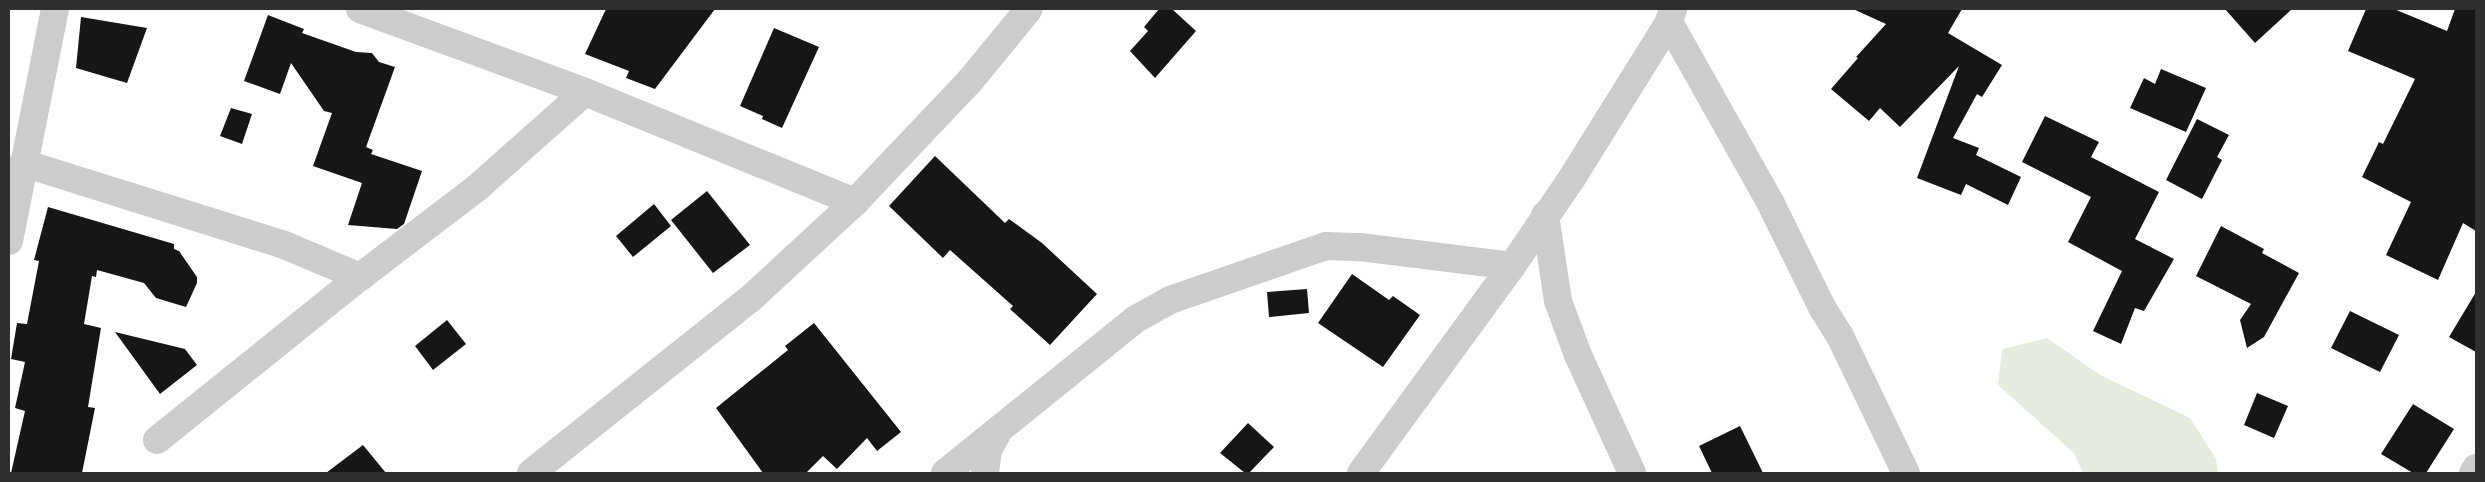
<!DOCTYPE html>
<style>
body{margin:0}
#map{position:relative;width:2485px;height:482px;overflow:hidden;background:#fff;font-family:"PT Sans Narrow",sans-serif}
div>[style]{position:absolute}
.green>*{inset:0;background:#e5ebde}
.building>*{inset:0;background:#161616}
.street>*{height:28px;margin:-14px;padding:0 14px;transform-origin:14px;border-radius:14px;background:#ccc}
span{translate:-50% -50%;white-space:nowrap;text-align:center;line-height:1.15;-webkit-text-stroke:5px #fff;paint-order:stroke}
.frame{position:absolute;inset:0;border:10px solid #2f2f2f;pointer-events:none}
</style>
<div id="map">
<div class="green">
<div style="clip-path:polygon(2047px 338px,2100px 375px,2190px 418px,2216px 459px,2218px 473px,2083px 473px,2074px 453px,1998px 385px,2002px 349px)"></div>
</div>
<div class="building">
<div style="clip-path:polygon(606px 9px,715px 9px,655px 89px,626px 78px,629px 71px,585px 54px)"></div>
<div style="clip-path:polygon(1159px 9px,1172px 9px,1196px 31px,1155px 78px,1130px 51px,1148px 31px,1144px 27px)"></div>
<div style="clip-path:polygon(1853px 9px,1962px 9px,1948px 33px,2002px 65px,1982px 97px,1977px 94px,1953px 138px,1979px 148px,1976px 155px,2021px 177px,2008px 205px,1966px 184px,1961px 195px,1917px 178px,1959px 66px,1900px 127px,1880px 108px,1869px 121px,1831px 89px,1858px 58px,1856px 57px,1886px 24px)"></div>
<div style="clip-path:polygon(2225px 9px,2292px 9px,2255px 43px)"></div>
<div style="clip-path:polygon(2366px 9px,2394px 9px,2447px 31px,2455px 9px,2476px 9px,2476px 231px,2463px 223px,2438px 280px,2386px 255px,2411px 202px,2362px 177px,2379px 142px,2383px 144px,2415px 79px,2348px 51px)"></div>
<div style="clip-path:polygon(268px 15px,304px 29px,302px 33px,356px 52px,372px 53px,379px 62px,395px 67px,366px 147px,373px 150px,371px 154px,422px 171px,404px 224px,397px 229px,348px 225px,362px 183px,313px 166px,332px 113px,324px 111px,291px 63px,280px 94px,244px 81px)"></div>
<div style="clip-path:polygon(81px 17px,147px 28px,127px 83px,76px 68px)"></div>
<div style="clip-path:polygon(774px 28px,819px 47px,782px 128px,762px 119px,763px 116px,740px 106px)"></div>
<div style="clip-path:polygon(2161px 69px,2206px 88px,2186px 132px,2130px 108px,2144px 78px,2155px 84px)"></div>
<div style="clip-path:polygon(231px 108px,252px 114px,242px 144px,220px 136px)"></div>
<div style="clip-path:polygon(2045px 116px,2099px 142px,2091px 157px,2159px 192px,2135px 239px,2174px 259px,2144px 311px,2135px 308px,2121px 344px,2093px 331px,2122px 271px,2068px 242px,2091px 197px,2022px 162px)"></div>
<div style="clip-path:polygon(2197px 119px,2229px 135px,2217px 157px,2222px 160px,2202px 199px,2166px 180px)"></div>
<div style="clip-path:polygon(935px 156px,1005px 223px,1009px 219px,1042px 243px,1097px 294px,1050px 345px,1010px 309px,1013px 306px,950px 250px,943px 258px,889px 206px)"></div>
<div style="clip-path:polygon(707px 191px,750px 245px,713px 273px,671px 220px)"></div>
<div style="clip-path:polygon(654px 204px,671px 226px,633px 257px,616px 236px)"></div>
<div style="clip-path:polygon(48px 207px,174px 244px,174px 249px,179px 251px,197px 277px,197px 283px,186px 307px,156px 298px,144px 283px,97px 270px,96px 277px,92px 276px,84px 324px,101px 328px,88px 407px,95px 408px,82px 473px,11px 473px,25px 411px,15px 408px,25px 362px,11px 359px,17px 323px,27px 324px,39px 261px,34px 260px)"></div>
<div style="clip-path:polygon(2221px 226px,2264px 249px,2262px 253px,2299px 273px,2264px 337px,2247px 348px,2240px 320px,2251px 304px,2196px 276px)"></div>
<div style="clip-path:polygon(1352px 274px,1389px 300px,1393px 296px,1420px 315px,1383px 367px,1318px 323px)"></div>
<div style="clip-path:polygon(1307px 289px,1309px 313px,1269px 317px,1267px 292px)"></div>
<div style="clip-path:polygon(2476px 292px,2476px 352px,2449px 337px)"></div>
<div style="clip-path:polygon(2350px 311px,2399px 335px,2380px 372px,2331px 348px)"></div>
<div style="clip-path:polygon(447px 320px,466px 344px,433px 370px,415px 346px)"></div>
<div style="clip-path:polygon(814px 323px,901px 432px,877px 451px,867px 438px,837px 469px,823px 456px,806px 473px,763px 473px,716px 408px,788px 350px,785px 346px)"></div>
<div style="clip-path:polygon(115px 332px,185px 349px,197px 365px,160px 394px)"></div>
<div style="clip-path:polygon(2257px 393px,2288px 406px,2274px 438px,2244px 425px)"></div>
<div style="clip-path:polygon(2413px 404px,2454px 429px,2426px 473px,2413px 473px,2381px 454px)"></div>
<div style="clip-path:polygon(1248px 423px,1274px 447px,1249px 473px,1245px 473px,1220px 453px)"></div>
<div style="clip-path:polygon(1740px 426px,1763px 473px,1712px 473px,1699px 446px)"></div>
<div style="clip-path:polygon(363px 445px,386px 473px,326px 473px)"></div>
</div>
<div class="street">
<div style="left:360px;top:9px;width:240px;rotate:20.2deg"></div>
<div style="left:585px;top:92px;width:292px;rotate:22.2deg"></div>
<div style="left:1669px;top:22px;width:209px;rotate:60.7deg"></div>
<div style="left:1771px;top:204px;width:117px;rotate:63.7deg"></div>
<div style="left:1823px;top:309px;width:32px;rotate:58deg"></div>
<div style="left:1840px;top:336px;width:152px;rotate:64.3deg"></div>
<div style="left:23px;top:163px;width:271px;rotate:17.4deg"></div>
<div style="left:282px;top:244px;width:85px;rotate:22.9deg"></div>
<div style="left:1545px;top:215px;width:87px;rotate:81.4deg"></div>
<div style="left:1558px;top:301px;width:58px;rotate:69.7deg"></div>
<div style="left:1578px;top:355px;width:130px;rotate:65.4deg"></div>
<div style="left:9px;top:241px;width:237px;rotate:-78.8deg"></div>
<div style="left:157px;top:440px;width:260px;rotate:-38.8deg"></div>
<div style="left:360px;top:277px;width:148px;rotate:-37.3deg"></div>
<div style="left:478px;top:187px;width:143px;rotate:-41.6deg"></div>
<div style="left:531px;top:473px;width:280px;rotate:-38.5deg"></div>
<div style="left:750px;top:299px;width:143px;rotate:-42.7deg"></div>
<div style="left:855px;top:202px;width:166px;rotate:-46.5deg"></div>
<div style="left:969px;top:82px;width:94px;rotate:-50.6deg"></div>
<div style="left:945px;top:473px;width:245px;rotate:-38.9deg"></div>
<div style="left:1136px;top:319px;width:39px;rotate:-29deg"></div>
<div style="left:1170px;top:300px;width:165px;rotate:-19.1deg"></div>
<div style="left:1326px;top:246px;width:34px;rotate:2deg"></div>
<div style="left:1360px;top:247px;width:153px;rotate:7.1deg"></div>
<div style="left:985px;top:473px;width:23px;rotate:-83deg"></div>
<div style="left:988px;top:450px;width:23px;rotate:-61deg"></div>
<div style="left:1361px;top:473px;width:256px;rotate:-53.9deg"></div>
<div style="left:1512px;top:266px;width:107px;rotate:-55.7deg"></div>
<div style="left:1572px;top:178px;width:184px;rotate:-58.1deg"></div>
<div style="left:1669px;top:22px;width:14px;rotate:-73deg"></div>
<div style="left:2473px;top:473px;width:6px;rotate:-59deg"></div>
</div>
<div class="frame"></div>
</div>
